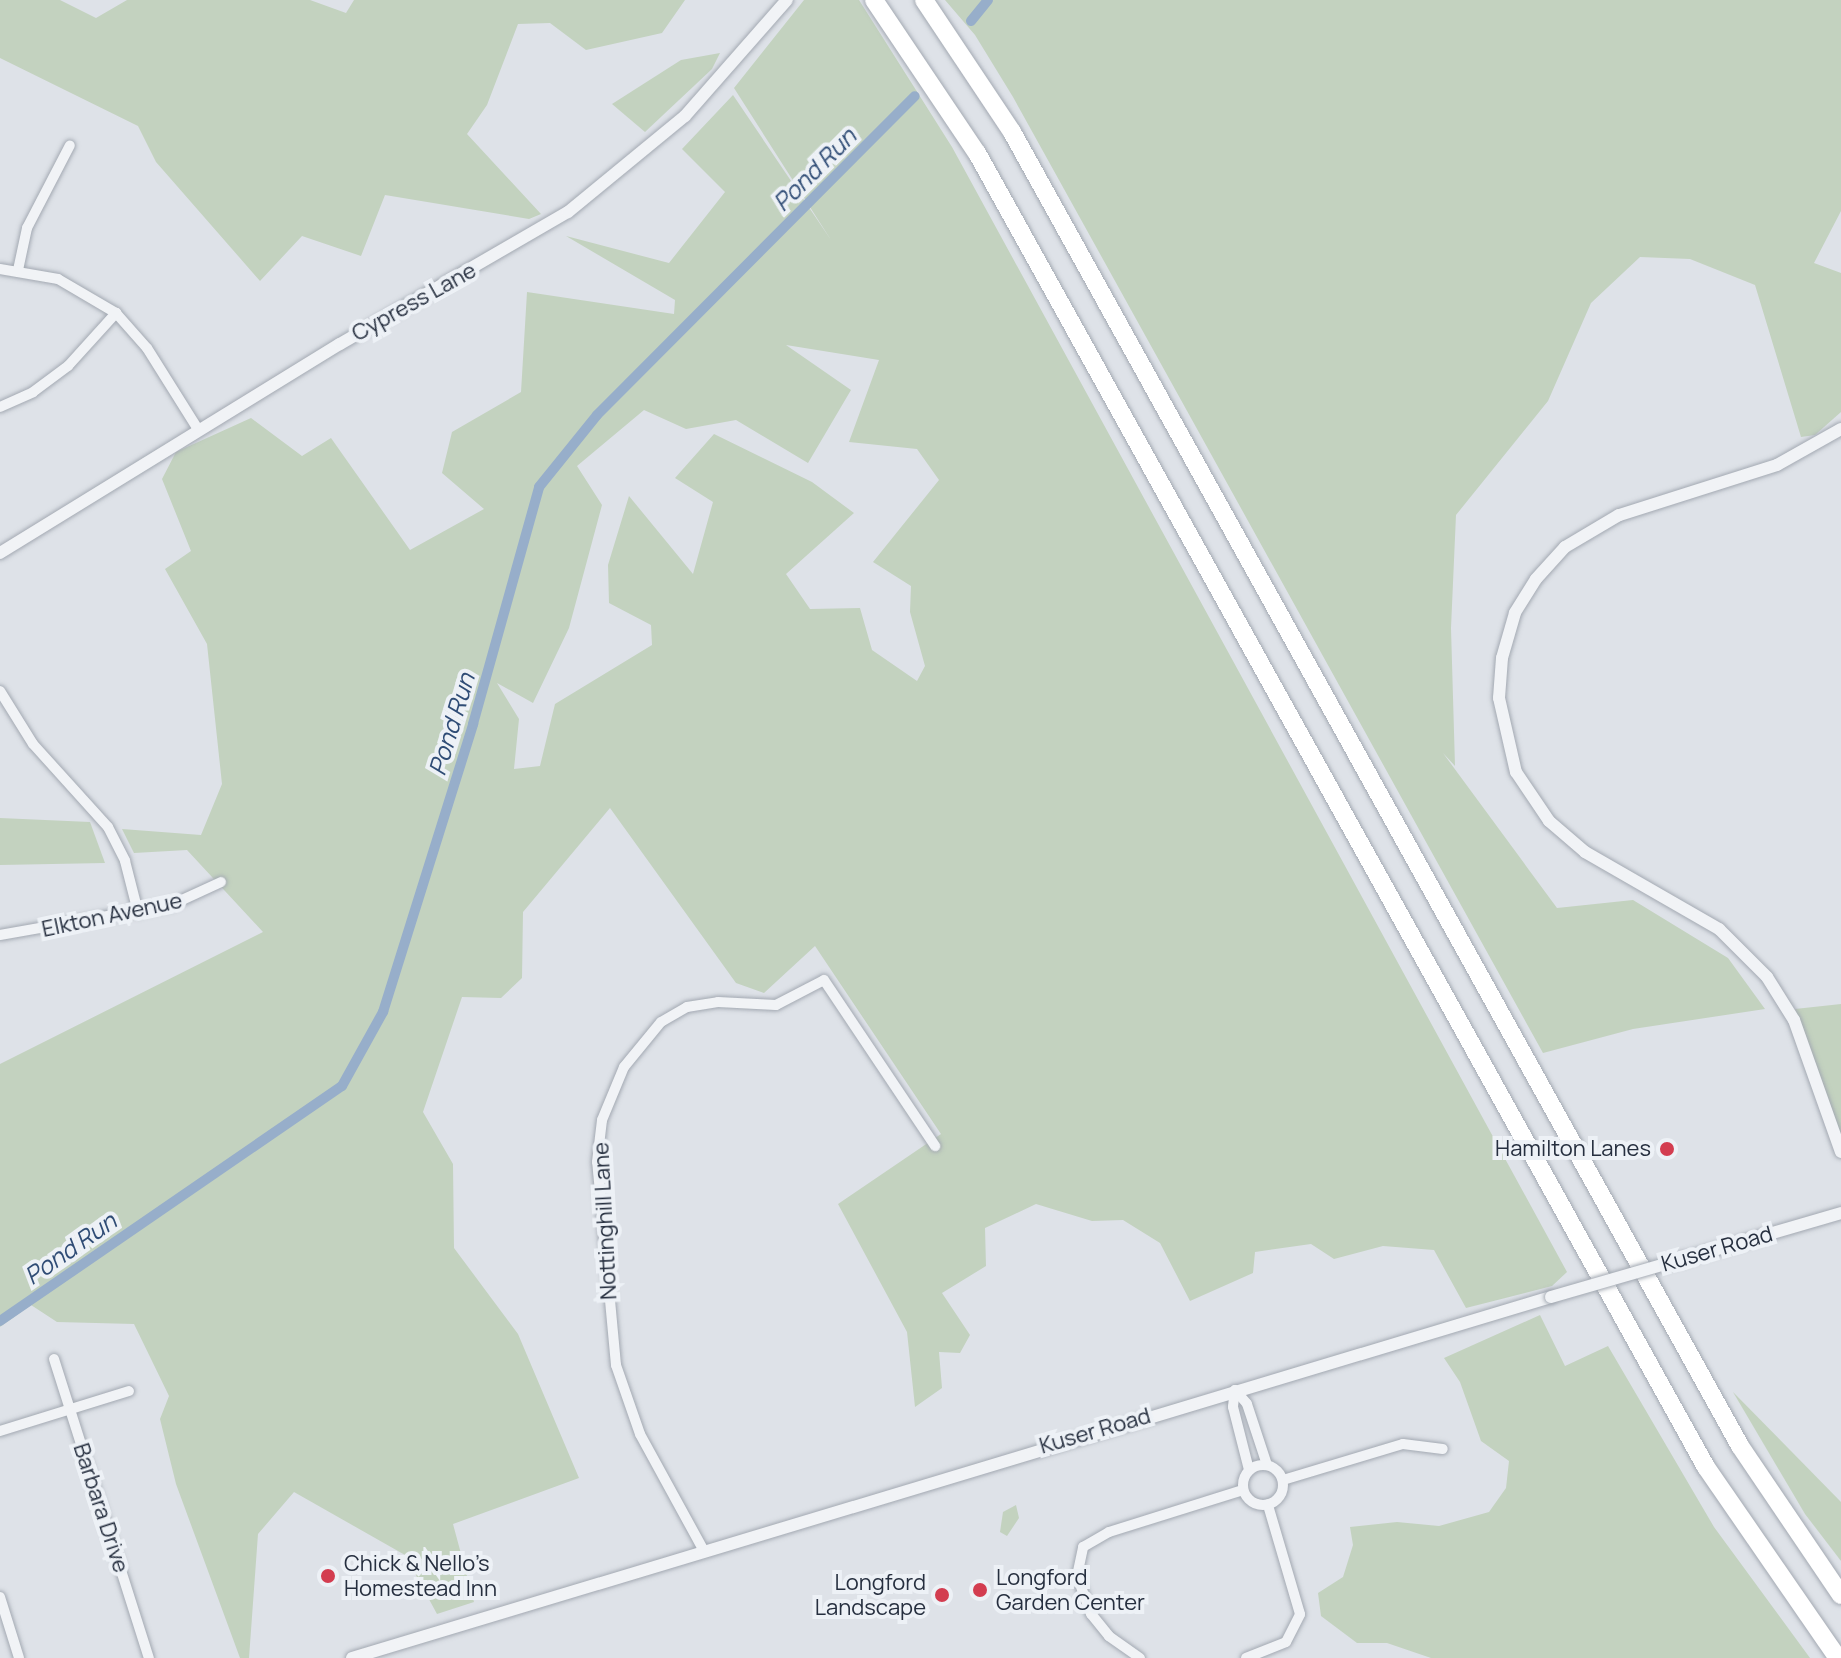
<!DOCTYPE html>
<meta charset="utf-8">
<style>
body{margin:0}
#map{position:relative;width:1841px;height:1658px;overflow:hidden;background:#dee2e8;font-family:Manrope,sans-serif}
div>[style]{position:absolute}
.green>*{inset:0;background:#c3d2bf}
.canal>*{height:10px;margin:-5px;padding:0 5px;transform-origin:5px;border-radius:5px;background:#97aeca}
.roads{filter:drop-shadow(0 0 2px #a3a9b2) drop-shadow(0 0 2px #a3a9b2)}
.minor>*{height:10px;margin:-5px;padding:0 5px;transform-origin:5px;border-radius:5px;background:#f1f3f6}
.minor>.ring{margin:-5px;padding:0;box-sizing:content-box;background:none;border:10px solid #f1f3f6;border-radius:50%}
.tertiary>*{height:12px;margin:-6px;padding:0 6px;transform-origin:6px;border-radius:6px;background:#f1f3f6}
.motorway>*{height:18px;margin:-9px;padding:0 9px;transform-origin:9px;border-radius:9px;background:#fff}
.bridges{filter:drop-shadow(0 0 2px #a3a9b2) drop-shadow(0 0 2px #a3a9b2)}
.tertiary-bridge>*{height:12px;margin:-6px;padding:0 6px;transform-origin:6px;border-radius:6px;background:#f1f3f6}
.dots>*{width:22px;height:22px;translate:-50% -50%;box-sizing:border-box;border:4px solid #edf1f6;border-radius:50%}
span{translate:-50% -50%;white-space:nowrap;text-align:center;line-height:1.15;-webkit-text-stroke:8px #edf1f6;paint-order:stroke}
.street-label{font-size:22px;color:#262f3f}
.poi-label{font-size:22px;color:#262f3f}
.right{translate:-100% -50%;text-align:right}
.left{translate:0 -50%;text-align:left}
.water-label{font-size:24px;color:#2f4c75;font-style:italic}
</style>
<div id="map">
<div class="green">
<div style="clip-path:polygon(0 0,60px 0,96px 18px,127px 0,310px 0,346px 13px,354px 0,685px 0,662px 33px,586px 50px,550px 23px,518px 24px,487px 105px,467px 134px,541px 214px,529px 219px,385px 195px,361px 256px,302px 236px,260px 281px,156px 162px,138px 126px,0 58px)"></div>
<div style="clip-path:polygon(evenodd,804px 0,859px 0,952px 147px,1567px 1272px,1552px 1286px,1466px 1308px,1434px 1250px,1383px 1246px,1334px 1259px,1311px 1244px,1255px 1252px,1253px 1273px,1190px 1301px,1160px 1243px,1123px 1220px,1092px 1221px,1036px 1204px,985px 1228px,986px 1266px,942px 1293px,970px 1335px,960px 1353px,939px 1352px,942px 1388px,915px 1407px,907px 1332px,838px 1204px,941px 1134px,815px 946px,764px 993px,736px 983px,610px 808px,523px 912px,522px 978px,501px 998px,462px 997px,423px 1112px,453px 1164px,454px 1248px,518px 1334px,579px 1478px,453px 1524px,474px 1602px,437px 1614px,405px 1555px,294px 1492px,258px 1534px,249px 1658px,240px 1658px,176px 1484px,160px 1419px,169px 1396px,134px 1324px,57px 1322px,31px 1305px,0 1327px,0 1064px,263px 932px,187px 850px,134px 853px,122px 829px,201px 835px,222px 784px,207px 644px,165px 569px,191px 551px,162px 479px,176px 452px,251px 418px,302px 456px,331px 438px,410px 550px,484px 509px,442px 473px,452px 432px,521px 392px,527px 292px,674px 314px,675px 300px,566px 236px,669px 263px,725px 192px,682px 149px,733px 95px,831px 240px,734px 88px,804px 0,786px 345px,879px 360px,849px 442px,917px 449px,939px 480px,873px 562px,911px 586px,910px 612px,925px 666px,917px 681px,872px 650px,860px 608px,810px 609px,786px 574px,854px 513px,812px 482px,714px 434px,675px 478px,713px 502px,693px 574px,629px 496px,608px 565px,609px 603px,651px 625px,652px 645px,555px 704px,540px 766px,514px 769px,519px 719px,497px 683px,533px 703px,569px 628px,602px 505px,577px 466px,644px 410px,686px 429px,736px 420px,808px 463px,851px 390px,786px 345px)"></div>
<div style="clip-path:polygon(945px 0,1841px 0,1841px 211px,1814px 263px,1841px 273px,1841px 412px,1815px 435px,1801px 437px,1755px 285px,1690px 259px,1640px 257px,1591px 303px,1548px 401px,1456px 515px,1451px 628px,1455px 766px,1443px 753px,1557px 908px,1633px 900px,1728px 958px,1765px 1009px,1633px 1029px,1543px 1053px,1013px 97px,975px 35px)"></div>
<div style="clip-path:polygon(720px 53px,712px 69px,645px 132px,612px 104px,681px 60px)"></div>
<div style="clip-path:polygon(0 818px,90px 822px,105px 863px,0 865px)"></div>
<div style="clip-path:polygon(1841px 1004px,1841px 1136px,1795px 1009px)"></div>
<div style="clip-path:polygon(1540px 1315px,1565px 1366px,1608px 1346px,1714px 1527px,1810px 1658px,1431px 1658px,1387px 1643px,1357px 1643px,1321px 1616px,1318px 1593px,1343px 1577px,1353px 1545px,1350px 1527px,1397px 1522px,1439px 1526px,1489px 1512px,1506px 1488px,1509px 1461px,1481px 1441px,1460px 1382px,1444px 1358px)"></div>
<div style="clip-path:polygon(1733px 1392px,1841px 1502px,1841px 1561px,1805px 1514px)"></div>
<div style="clip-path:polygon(1016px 1505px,1019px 1518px,1007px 1536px,1000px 1532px,1003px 1512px)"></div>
</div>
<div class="canal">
<div style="left:971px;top:21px;width:27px;rotate:-51deg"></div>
<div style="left:0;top:1321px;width:415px;rotate:-34.5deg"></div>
<div style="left:342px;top:1086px;width:85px;rotate:-61deg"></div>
<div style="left:383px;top:1012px;width:302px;rotate:-72.6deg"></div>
<div style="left:473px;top:724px;width:246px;rotate:-74.4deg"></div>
<div style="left:539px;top:487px;width:92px;rotate:-51.1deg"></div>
<div style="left:597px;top:415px;width:450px;rotate:-45.1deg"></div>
</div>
<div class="roads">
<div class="minor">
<div style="left:0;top:269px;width:59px;rotate:9.8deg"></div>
<div style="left:58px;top:279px;width:67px;rotate:30.4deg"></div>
<div style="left:116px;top:313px;width:47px;rotate:48.5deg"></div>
<div style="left:147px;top:348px;width:98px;rotate:57.9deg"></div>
<div style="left:18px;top:270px;width:43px;rotate:-77.9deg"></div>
<div style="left:27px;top:228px;width:93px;rotate:-62.6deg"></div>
<div style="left:0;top:407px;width:36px;rotate:-24deg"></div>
<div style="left:33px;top:392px;width:44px;rotate:-36.6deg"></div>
<div style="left:68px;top:366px;width:72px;rotate:-47.8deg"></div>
<div style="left:0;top:691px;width:62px;rotate:58.1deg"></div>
<div style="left:33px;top:744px;width:112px;rotate:47.9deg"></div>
<div style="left:108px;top:827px;width:38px;rotate:63deg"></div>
<div style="left:125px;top:861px;width:53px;rotate:75.7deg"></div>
<div style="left:0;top:935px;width:174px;rotate:-10deg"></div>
<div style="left:171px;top:905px;width:55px;rotate:-24.7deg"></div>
<div style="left:54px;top:1359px;width:314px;rotate:72.4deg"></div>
<div style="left:1235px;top:1390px;width:18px;rotate:49deg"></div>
<div style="left:1247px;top:1404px;width:64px;rotate:71.8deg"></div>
<div style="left:1235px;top:1390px;width:17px;rotate:97deg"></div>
<div style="left:1233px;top:1407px;width:65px;rotate:75.7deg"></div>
<div style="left:0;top:1431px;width:135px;rotate:-17.2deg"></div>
<div class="ring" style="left:1243px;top:1465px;width:30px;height:30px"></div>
<div style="left:1283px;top:1480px;width:125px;rotate:-16.7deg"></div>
<div style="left:1403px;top:1444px;width:40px;rotate:7.1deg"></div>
<div style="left:704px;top:1551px;width:133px;rotate:-118.7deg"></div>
<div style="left:640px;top:1434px;width:73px;rotate:-109.2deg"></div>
<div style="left:616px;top:1365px;width:204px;rotate:-95.3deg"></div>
<div style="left:597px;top:1162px;width:42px;rotate:-83.2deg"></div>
<div style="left:602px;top:1120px;width:57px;rotate:-67.5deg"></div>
<div style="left:624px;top:1067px;width:58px;rotate:-50.6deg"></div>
<div style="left:661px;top:1022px;width:30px;rotate:-30deg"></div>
<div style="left:687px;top:1007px;width:31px;rotate:-9deg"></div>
<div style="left:718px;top:1002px;width:58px;rotate:3deg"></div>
<div style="left:776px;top:1005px;width:54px;rotate:-27.5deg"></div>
<div style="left:824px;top:980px;width:200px;rotate:56.2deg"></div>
<div style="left:0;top:1597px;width:64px;rotate:72.7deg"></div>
<div style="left:1140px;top:1658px;width:38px;rotate:-145deg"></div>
<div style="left:1109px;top:1636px;width:28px;rotate:-129deg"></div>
<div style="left:1091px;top:1614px;width:40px;rotate:-110.2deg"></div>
<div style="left:1077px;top:1576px;width:30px;rotate:-78deg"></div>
<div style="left:1083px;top:1547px;width:30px;rotate:-30deg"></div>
<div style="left:1109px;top:1532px;width:140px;rotate:-17.4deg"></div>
<div style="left:1246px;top:1658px;width:43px;rotate:-21.8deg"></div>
<div style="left:1286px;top:1642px;width:31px;rotate:-63deg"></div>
<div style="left:1300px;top:1614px;width:114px;rotate:-106.4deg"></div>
</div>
<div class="tertiary">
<div style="left:1841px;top:429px;width:73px;rotate:150.6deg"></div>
<div style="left:1777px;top:465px;width:166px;rotate:162.4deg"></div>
<div style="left:1619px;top:515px;width:63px;rotate:149.3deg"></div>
<div style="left:1565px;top:547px;width:43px;rotate:132.2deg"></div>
<div style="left:1536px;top:579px;width:40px;rotate:122deg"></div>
<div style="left:1515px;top:613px;width:47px;rotate:106.1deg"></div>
<div style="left:1502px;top:658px;width:40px;rotate:94.3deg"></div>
<div style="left:1499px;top:698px;width:76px;rotate:77.1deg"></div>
<div style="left:1516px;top:772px;width:59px;rotate:56deg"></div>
<div style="left:1549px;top:821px;width:48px;rotate:40.7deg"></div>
<div style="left:1585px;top:852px;width:155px;rotate:29.9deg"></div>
<div style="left:1719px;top:929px;width:68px;rotate:45deg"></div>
<div style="left:1767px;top:977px;width:51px;rotate:57.9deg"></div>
<div style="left:1794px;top:1020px;width:140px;rotate:70.4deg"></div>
<div style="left:0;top:553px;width:399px;rotate:-31.6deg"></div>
<div style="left:340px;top:344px;width:263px;rotate:-30.1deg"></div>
<div style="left:568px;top:212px;width:151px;rotate:-39.4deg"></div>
<div style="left:685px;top:116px;width:154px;rotate:-48.7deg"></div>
<div style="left:1683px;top:1259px;width:165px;rotate:-16.2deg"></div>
<div style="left:352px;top:1658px;width:1252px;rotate:-16.76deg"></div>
</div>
<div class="motorway">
<div style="left:874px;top:0;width:184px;rotate:56.1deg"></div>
<div style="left:977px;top:153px;width:1503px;rotate:60.98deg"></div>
<div style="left:1706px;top:1467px;width:232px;rotate:55.4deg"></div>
<div style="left:924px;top:0;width:159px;rotate:56.3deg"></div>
<div style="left:1012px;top:132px;width:1502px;rotate:61.01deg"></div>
<div style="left:1740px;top:1446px;width:180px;rotate:55.9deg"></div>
</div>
</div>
<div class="bridges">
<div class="tertiary-bridge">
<div style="left:1551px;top:1297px;width:137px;rotate:-16.1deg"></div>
</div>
</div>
<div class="dots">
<div style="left:1667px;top:1149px;background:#d33d50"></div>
<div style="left:328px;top:1576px;background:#d33d50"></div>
<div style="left:980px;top:1590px;background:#d33d50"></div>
<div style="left:942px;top:1595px;background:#d33d50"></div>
</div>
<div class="street-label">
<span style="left:414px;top:302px;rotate:-29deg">Cypress Lane</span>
<span style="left:112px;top:915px;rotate:-12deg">Elkton Avenue</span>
<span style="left:605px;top:1221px;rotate:-93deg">Nottinghill Lane</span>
<span style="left:1717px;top:1249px;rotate:-16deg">Kuser Road</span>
<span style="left:1095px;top:1431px;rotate:-16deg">Kuser Road</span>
<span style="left:101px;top:1508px;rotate:72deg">Barbara Drive</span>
</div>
<div class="poi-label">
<span class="right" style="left:1651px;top:1149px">Hamilton Lanes</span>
<span class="left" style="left:344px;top:1576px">Chick &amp; Nello’s<br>Homestead Inn</span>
<span class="left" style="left:996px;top:1590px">Longford<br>Garden Center</span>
<span class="right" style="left:926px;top:1595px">Longford<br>Landscape</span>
</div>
<div class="water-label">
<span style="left:814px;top:169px;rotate:-45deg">Pond Run</span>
<span style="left:451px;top:724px;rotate:-73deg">Pond Run</span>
<span style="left:70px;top:1248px;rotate:-35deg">Pond Run</span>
</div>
</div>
